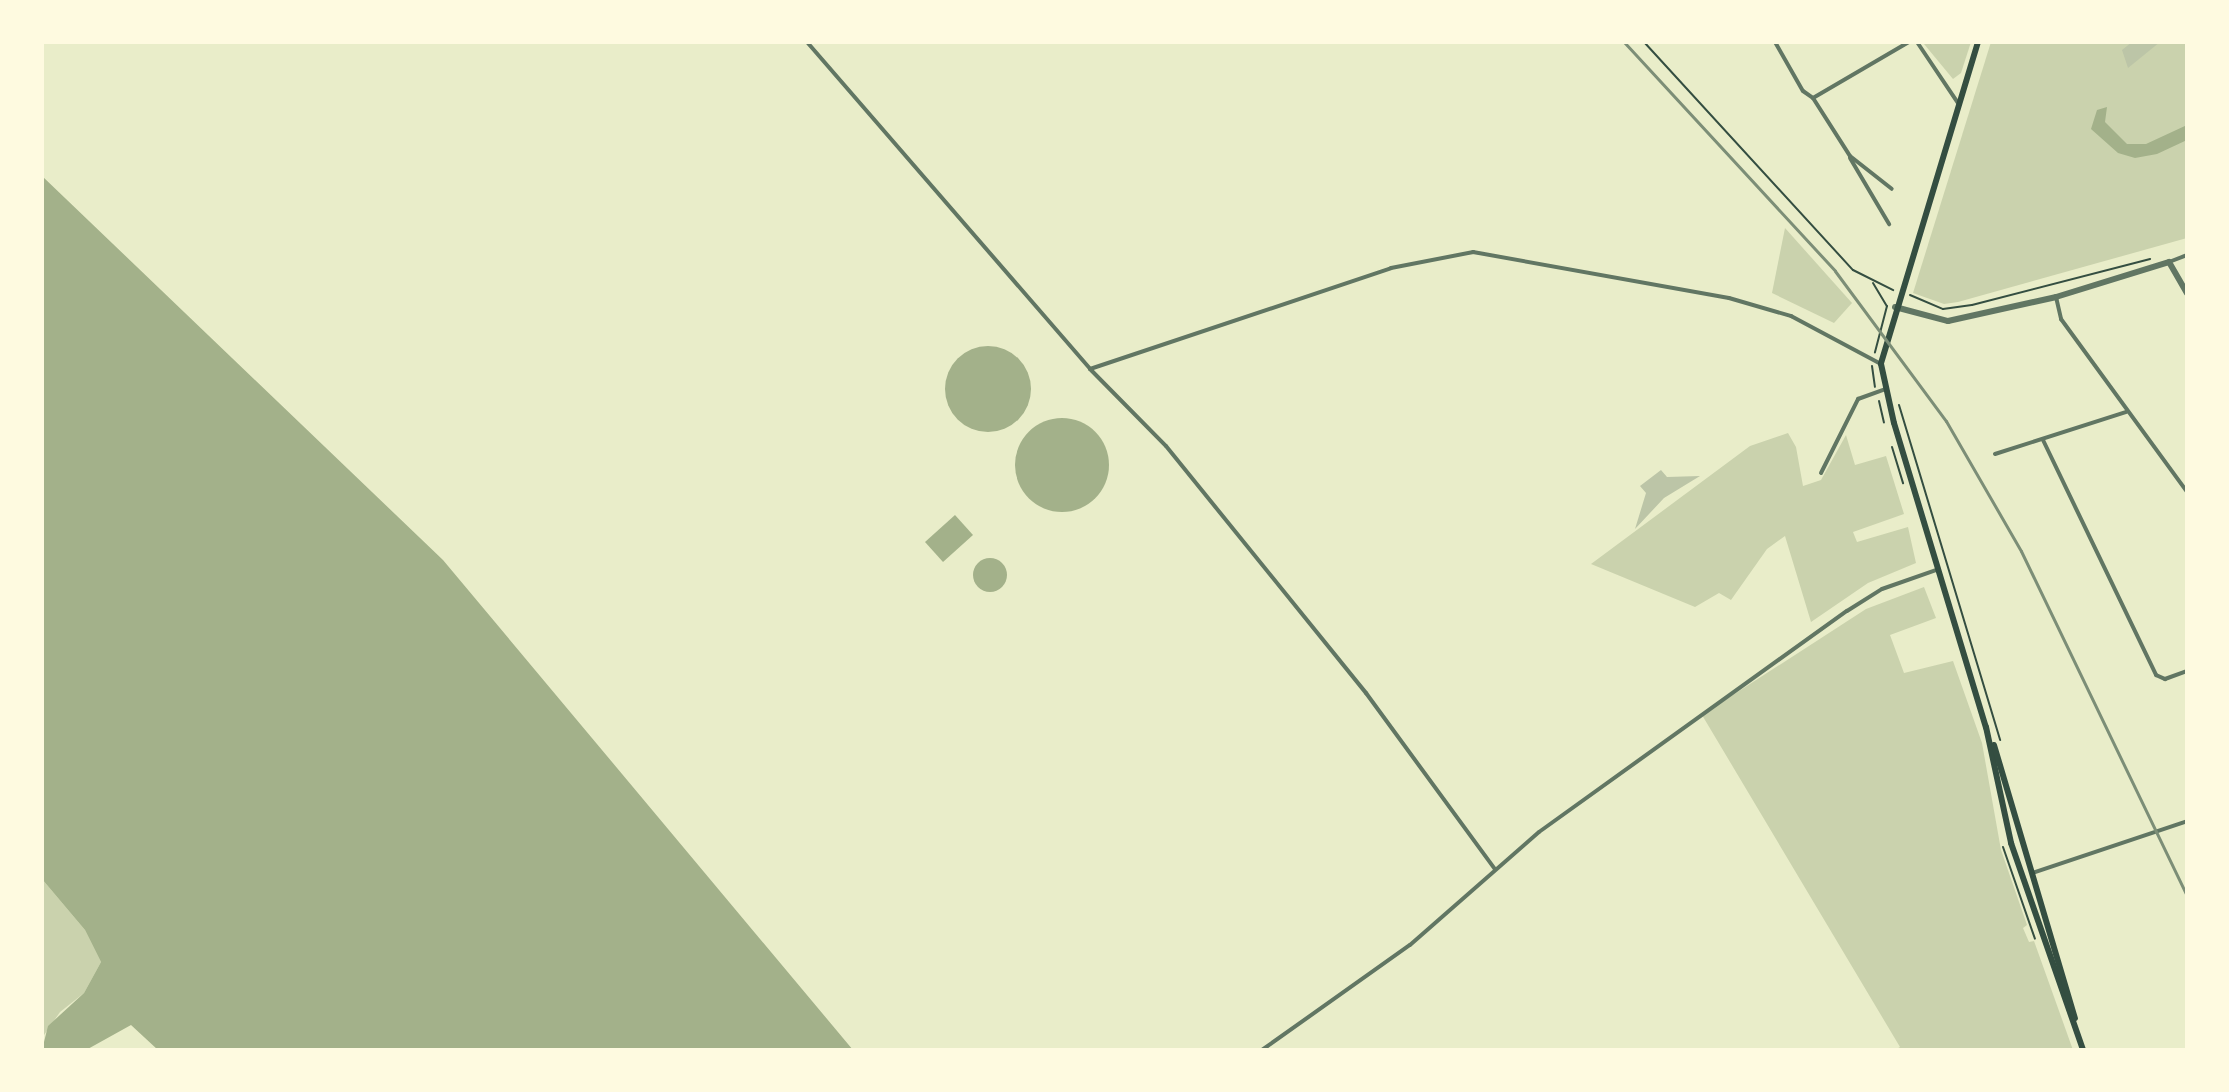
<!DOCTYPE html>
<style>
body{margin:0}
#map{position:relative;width:2229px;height:1092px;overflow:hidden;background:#e9edc9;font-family:"Varela Round",sans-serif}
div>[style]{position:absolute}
.green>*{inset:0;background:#cad2ad}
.water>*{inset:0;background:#a3b18a}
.round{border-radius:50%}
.building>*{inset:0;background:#bcc5a7}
.path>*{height:2px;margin:-1px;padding:0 1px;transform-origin:1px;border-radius:1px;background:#344e41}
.minor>*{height:4px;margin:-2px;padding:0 2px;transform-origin:2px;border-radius:2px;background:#617663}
.tertiary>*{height:6px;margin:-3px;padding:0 3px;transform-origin:3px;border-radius:3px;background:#617663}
.secondary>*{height:6px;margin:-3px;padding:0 3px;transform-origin:3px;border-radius:3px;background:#344e41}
.rail>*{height:3px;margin:-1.5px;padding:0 1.5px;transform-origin:1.5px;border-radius:1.5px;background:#7c8e77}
span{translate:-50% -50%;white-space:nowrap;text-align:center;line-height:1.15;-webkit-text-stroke:7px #fefae0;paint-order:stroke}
.frame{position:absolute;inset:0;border:44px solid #fefae0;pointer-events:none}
</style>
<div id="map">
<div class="green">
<div style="clip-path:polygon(1971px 42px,1961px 73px,1953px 79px,1924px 44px)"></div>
<div style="clip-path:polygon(1991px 42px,2187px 42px,2187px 238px,1958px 302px,1944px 304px,1913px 293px)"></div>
<div style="clip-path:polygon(1785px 228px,1852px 303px,1834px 323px,1772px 293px)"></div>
<div style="clip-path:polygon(1788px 433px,1796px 447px,1803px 486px,1821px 480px,1846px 435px,1855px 465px,1886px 456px,1904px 514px,1853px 532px,1857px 542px,1908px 527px,1916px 563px,1868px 583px,1811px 622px,1785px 536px,1767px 549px,1731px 600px,1719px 593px,1695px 607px,1591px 564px,1750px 446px)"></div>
<div style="clip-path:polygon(1924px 587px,1936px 618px,1890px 635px,1904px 673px,1953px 661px,1982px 743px,2001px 850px,2027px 925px,2023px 928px,2029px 942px,2034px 941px,2073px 1050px,1895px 1050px,1900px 1047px,1702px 715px,1866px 609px)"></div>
<div style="clip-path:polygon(42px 879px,85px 930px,101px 962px,84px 993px,60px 1012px,42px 1038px)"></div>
</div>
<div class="water">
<div style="clip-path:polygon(2107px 107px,2105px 122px,2127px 144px,2146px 144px,2187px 125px,2187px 140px,2157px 154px,2135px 158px,2118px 153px,2091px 129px,2097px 110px)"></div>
<div style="clip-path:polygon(42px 176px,443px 560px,853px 1050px,158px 1050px,131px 1025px,86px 1050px,42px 1050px,48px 1026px,84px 993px,101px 962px,85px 930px,42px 879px)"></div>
<div class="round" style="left:945px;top:346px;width:86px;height:86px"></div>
<div class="round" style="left:1015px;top:418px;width:94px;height:94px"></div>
<div style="clip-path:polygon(955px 515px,973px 535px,943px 562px,925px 542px)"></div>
<div class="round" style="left:973px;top:558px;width:34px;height:34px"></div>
</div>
<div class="building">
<div style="clip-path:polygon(2132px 42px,2160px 42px,2128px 68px,2122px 50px)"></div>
<div style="clip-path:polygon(1661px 470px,1667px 477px,1700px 476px,1664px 498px,1635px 529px,1646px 493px,1640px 486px)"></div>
</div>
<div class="path">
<div style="left:1644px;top:42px;width:309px;rotate:47.5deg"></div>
<div style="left:1853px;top:270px;width:45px;rotate:26.6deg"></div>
<div style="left:1873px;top:283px;width:27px;rotate:59deg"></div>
<div style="left:1887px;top:306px;width:48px;rotate:104.6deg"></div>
<div style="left:1910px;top:295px;width:36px;rotate:23deg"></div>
<div style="left:1943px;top:309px;width:29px;rotate:-8deg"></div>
<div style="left:1972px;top:305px;width:184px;rotate:-14.5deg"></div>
<div style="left:1872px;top:366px;width:21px;rotate:82deg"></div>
<div style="left:1879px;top:401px;width:22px;rotate:77deg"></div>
<div style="left:1899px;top:405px;width:350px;rotate:73.2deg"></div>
<div style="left:1892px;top:447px;width:38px;rotate:73deg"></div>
<div style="left:2003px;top:847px;width:97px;rotate:70.8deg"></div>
</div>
<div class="minor">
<div style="left:807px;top:42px;width:432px;rotate:49.1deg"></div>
<div style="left:1090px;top:369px;width:108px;rotate:45.4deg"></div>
<div style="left:1166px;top:446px;width:318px;rotate:51deg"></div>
<div style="left:1366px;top:693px;width:218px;rotate:53.8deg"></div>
<div style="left:1775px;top:42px;width:56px;rotate:60.3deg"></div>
<div style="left:1803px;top:91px;width:12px;rotate:35deg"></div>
<div style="left:1813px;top:98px;width:69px;rotate:57.5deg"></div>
<div style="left:1850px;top:156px;width:53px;rotate:38.2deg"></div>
<div style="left:1917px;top:42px;width:73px;rotate:56.1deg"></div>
<div style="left:1813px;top:98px;width:111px;rotate:-30.3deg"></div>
<div style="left:1850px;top:158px;width:77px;rotate:59.4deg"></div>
<div style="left:2169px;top:262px;width:19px;rotate:-21deg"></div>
<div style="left:2056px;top:297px;width:23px;rotate:77deg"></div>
<div style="left:2061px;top:319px;width:214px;rotate:53.9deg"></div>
<div style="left:1090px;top:369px;width:317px;rotate:-18.5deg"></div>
<div style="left:1391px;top:268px;width:84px;rotate:-11deg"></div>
<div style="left:1473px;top:252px;width:260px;rotate:10.2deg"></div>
<div style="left:1729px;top:298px;width:65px;rotate:16.2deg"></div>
<div style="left:1791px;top:316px;width:102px;rotate:28.1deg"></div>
<div style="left:2043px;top:440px;width:261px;rotate:64.3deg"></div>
<div style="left:2156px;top:675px;width:10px;rotate:24deg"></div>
<div style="left:2165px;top:679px;width:23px;rotate:-20deg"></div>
<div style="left:1995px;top:454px;width:138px;rotate:-17.8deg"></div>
<div style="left:1821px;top:473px;width:83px;rotate:-63.4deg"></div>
<div style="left:1858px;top:399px;width:29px;rotate:-20deg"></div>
<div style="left:2032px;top:873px;width:163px;rotate:-18.5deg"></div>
<div style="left:1262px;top:1050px;width:181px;rotate:-35.4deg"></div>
<div style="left:1410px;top:945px;width:171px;rotate:-41.2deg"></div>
<div style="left:1539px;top:832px;width:379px;rotate:-35.7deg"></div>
<div style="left:1847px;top:611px;width:41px;rotate:-32.2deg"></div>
<div style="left:1882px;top:589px;width:60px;rotate:-19.3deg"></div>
</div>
<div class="tertiary">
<div style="left:1895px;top:307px;width:55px;rotate:14.8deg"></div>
<div style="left:1948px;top:321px;width:111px;rotate:-12.5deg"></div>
<div style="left:2056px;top:297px;width:118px;rotate:-17.2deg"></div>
<div style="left:2169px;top:262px;width:36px;rotate:60deg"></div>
</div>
<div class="secondary">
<div style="left:1978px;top:42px;width:336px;rotate:106.8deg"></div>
<div style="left:1881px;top:364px;width:60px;rotate:77.6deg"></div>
<div style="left:1894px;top:423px;width:318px;rotate:73.2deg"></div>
<div style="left:1986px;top:727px;width:119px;rotate:77.8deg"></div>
<div style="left:2011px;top:843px;width:219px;rotate:70.8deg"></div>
<div style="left:1994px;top:745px;width:285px;rotate:73.5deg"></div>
</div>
<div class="rail">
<div style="left:1624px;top:42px;width:311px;rotate:47.3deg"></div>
<div style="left:1835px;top:271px;width:187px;rotate:53.5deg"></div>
<div style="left:1946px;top:421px;width:150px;rotate:60deg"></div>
<div style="left:2021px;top:551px;width:383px;rotate:64.3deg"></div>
</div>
<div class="frame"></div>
</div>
